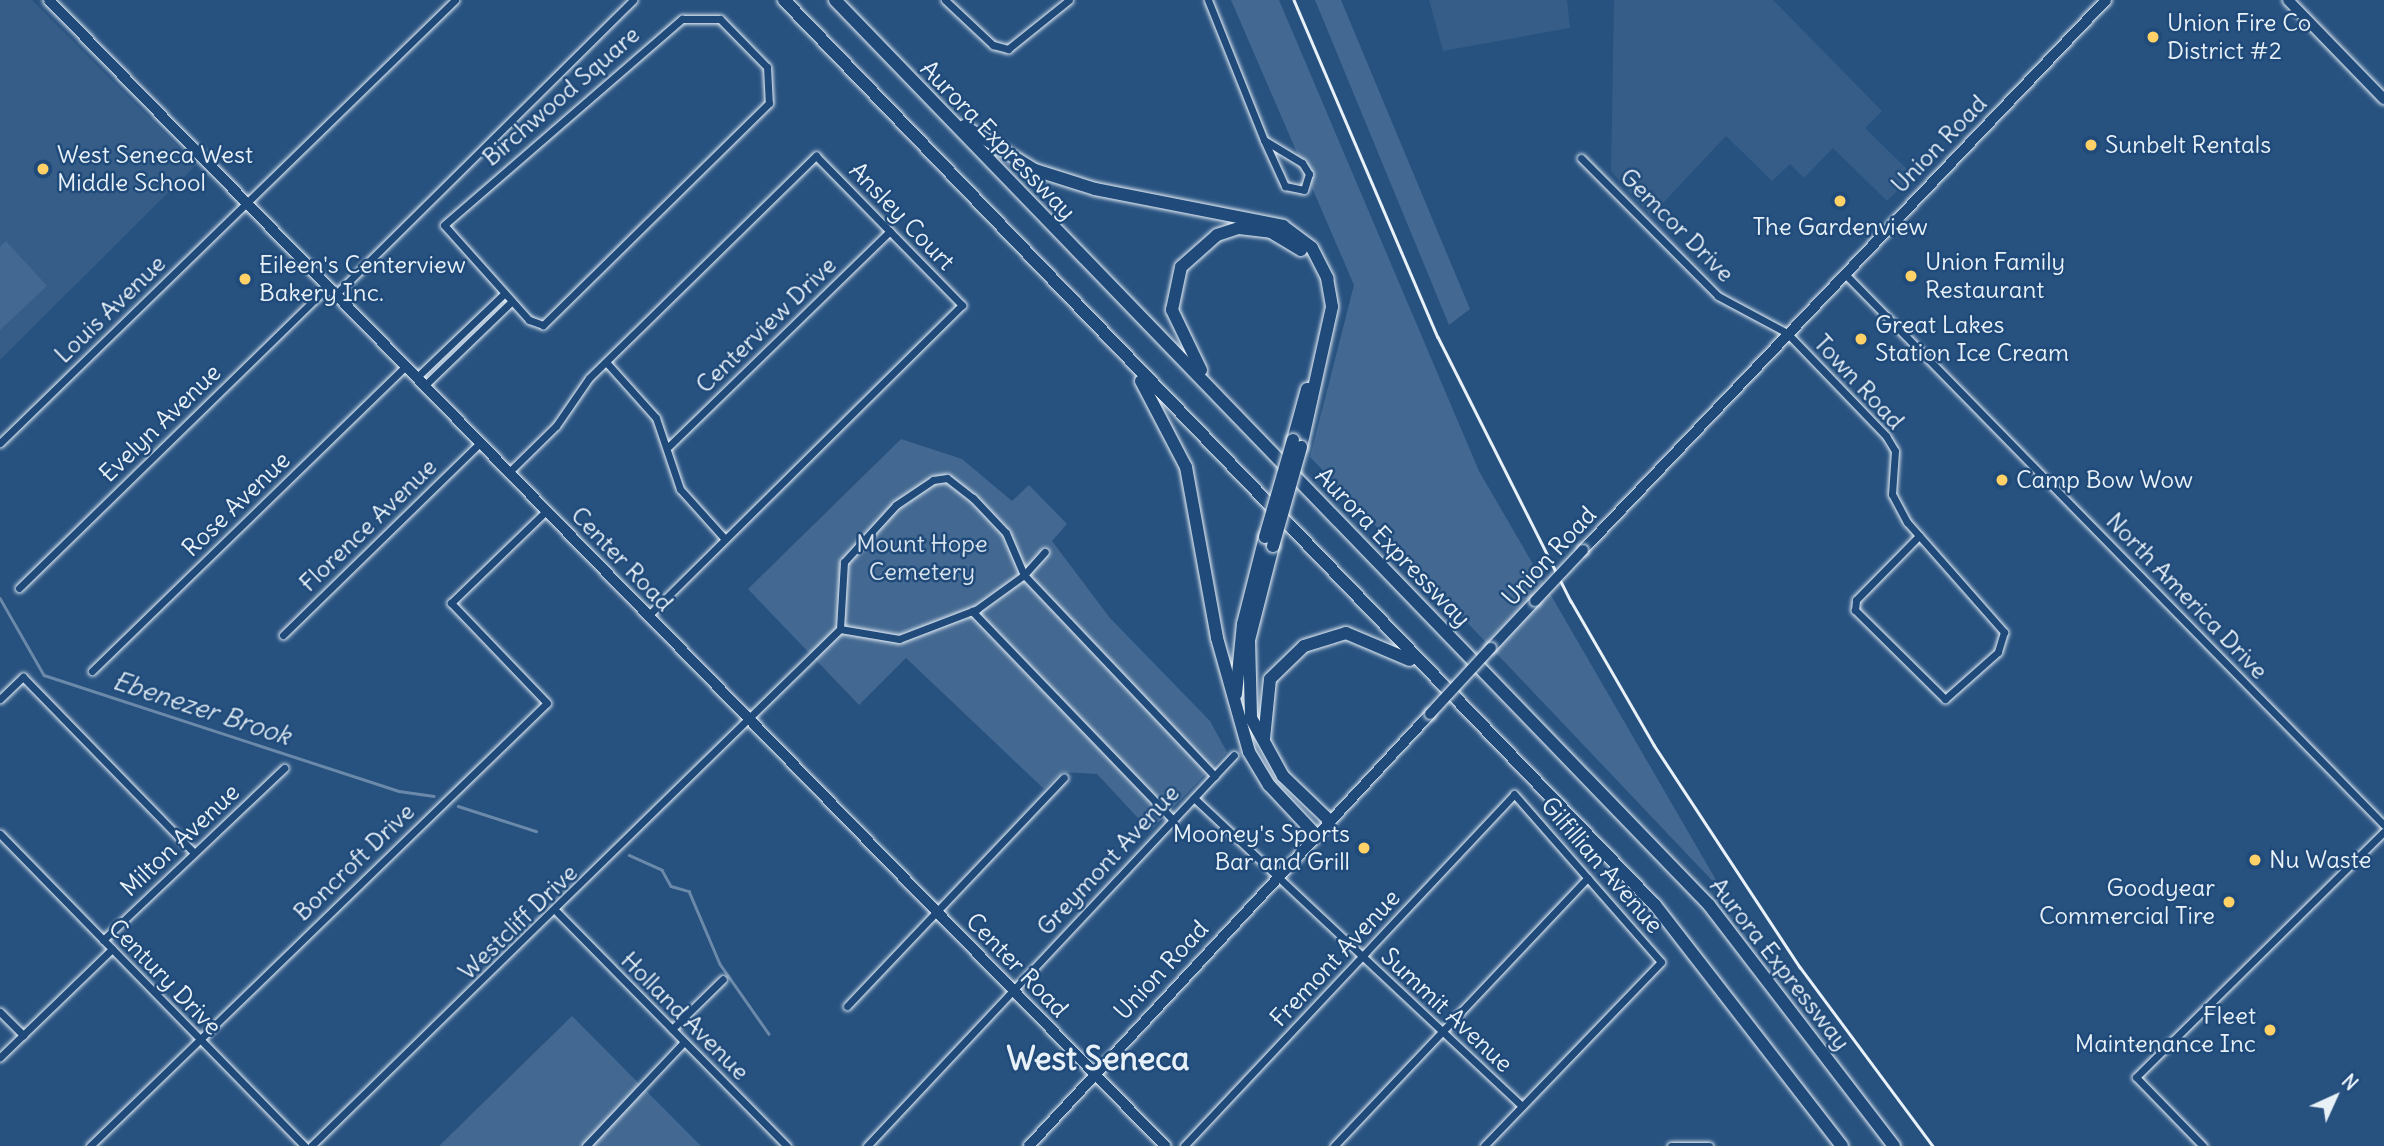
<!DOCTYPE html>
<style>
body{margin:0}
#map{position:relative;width:2384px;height:1146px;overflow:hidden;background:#27517f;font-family:Delius,sans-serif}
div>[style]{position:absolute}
.built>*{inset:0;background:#355d88}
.green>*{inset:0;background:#436891}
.stream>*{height:2.5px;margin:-1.25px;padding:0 1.25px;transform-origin:1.25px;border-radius:1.25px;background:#6b8aaa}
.roads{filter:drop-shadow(0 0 2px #e8f1f8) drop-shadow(0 0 2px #e8f1f8)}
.street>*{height:7px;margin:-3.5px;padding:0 3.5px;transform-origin:3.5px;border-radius:3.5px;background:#1f4a7a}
.secondary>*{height:10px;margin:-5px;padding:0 5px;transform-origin:5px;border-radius:5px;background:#1f4a7a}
.highway>*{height:12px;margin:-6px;padding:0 6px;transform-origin:6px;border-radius:6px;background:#1f4a7a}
.rail>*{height:2.5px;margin:-1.25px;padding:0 1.25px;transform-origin:1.25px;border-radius:1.25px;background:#e8f1f8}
.bridges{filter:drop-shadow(0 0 2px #e8f1f8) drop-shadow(0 0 2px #e8f1f8)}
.secondary-bridge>*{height:10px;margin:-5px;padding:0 5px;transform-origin:5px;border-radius:5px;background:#1f4a7a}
.highway-bridge>*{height:12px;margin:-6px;padding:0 6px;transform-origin:6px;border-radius:6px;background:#1f4a7a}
.dots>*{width:19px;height:19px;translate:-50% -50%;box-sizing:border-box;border:4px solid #1f4a7a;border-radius:50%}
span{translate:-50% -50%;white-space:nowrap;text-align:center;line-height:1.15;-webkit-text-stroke:5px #1f4a7a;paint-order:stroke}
.poi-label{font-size:24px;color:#e8f1f8}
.left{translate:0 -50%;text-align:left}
.right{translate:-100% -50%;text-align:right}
.street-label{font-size:24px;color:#e8f1f8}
.park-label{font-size:24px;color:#d8e3ee}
.water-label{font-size:26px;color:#d5e2ec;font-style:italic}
.district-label{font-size:32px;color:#e8f1f8;font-weight:700}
.north{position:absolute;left:2300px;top:1062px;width:70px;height:70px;-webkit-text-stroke:5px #1f4a7a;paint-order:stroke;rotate:45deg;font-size:19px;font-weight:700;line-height:28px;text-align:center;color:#e8f1f8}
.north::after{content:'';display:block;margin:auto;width:24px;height:32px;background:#e8f1f8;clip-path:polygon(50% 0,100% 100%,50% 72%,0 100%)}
</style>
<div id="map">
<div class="built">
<div style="clip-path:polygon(0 0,32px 0,196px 165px,0 360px)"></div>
<div style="clip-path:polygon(1429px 0,1567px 0,1570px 28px,1443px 51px)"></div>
<div style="clip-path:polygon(1614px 0,1773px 0,1882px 111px,1865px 128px,1913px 175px,1887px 201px,1833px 148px,1804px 178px,1790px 164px,1772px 181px,1726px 136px,1651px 216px,1611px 171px)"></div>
</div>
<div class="green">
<div style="clip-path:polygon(1231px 0,1279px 0,1479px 471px,1723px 892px,1310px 457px,1354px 285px)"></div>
<div style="clip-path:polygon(1315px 0,1341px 0,1470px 309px,1449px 325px)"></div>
<div style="clip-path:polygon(6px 241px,47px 286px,0 330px,0 247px)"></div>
<div style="clip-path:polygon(901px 439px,962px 459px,1012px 501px,1029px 485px,1067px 524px,1052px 541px,1110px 618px,1210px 721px,1227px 752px,1150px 831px,1097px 774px,1062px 772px,1044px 789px,906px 658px,859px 705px,748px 589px)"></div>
<div style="clip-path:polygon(572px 1016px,701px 1146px,439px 1146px)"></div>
</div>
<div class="stream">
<div style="left:0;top:598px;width:89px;rotate:60.3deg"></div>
<div style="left:44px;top:675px;width:373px;rotate:18.1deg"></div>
<div style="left:399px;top:791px;width:35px;rotate:8deg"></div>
<div style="left:458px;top:806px;width:82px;rotate:17.8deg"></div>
<div style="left:629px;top:855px;width:36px;rotate:24deg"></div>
<div style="left:662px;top:870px;width:18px;rotate:61deg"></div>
<div style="left:671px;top:886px;width:19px;rotate:16deg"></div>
<div style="left:689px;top:891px;width:79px;rotate:67deg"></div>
<div style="left:720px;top:964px;width:85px;rotate:55deg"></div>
</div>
<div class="roads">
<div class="street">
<div style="left:945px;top:0;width:66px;rotate:43.2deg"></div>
<div style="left:993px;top:45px;width:16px;rotate:15deg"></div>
<div style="left:1008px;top:49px;width:78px;rotate:-38.8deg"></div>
<div style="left:1208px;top:0;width:151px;rotate:68.2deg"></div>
<div style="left:1264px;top:140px;width:51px;rotate:65.5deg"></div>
<div style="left:1285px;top:186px;width:19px;rotate:12deg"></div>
<div style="left:1304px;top:190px;width:17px;rotate:-73deg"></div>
<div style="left:1309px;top:174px;width:13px;rotate:-122deg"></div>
<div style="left:1302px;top:163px;width:44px;rotate:-148.8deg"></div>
<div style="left:682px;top:19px;width:38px"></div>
<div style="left:720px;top:19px;width:67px;rotate:45.6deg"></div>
<div style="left:767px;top:67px;width:36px;rotate:87deg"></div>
<div style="left:769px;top:103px;width:317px;rotate:135.5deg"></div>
<div style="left:543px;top:325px;width:15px;rotate:-160deg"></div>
<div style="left:529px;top:320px;width:127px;rotate:-131.8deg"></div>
<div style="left:444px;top:225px;width:315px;rotate:-40.9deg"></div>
<div style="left:1581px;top:158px;width:194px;rotate:45.2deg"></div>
<div style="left:1718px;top:296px;width:78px;rotate:28.2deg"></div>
<div style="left:1787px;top:333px;width:143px;rotate:46.1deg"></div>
<div style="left:1886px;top:436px;width:17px;rotate:59deg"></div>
<div style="left:1895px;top:451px;width:43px;rotate:94deg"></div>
<div style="left:1892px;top:494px;width:32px;rotate:62deg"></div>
<div style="left:1907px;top:522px;width:147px;rotate:48.6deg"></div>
<div style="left:2004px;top:632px;width:21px;rotate:107deg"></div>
<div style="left:1998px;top:652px;width:71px;rotate:138.4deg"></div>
<div style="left:1945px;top:699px;width:127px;rotate:-135.3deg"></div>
<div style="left:1855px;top:610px;width:10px;rotate:-84deg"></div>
<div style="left:1856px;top:600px;width:90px;rotate:-45.5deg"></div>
<div style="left:1844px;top:273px;width:772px;rotate:45.63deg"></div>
<div style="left:336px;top:294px;width:418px;rotate:-44.7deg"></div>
<div style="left:606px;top:362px;width:75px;rotate:48.2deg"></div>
<div style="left:656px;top:418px;width:75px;rotate:71.3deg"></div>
<div style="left:680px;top:489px;width:67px;rotate:48deg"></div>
<div style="left:417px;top:377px;width:120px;rotate:-43.7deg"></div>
<div style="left:424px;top:386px;width:121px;rotate:-44deg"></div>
<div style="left:0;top:443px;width:635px;rotate:-44.23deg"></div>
<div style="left:669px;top:446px;width:308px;rotate:-44.2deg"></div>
<div style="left:508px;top:473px;width:67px;rotate:-44.4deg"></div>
<div style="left:556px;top:426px;width:58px;rotate:-55.5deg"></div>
<div style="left:589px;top:378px;width:318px;rotate:-44.4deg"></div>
<div style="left:816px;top:156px;width:209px;rotate:45.6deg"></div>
<div style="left:962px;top:305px;width:441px;rotate:135.3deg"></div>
<div style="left:19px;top:588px;width:433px;rotate:-44.3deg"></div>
<div style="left:972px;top:611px;width:290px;rotate:46.1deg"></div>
<div style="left:840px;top:629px;width:67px;rotate:-86.6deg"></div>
<div style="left:844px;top:562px;width:77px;rotate:-47.6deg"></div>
<div style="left:896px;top:505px;width:45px;rotate:-34deg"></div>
<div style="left:933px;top:480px;width:14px;rotate:-8deg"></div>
<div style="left:947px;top:478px;width:33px;rotate:38deg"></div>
<div style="left:973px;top:498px;width:48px;rotate:46.7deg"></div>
<div style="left:1006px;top:533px;width:46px;rotate:66.8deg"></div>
<div style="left:1024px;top:575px;width:31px;rotate:-48deg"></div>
<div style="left:283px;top:635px;width:275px;rotate:-44.3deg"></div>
<div style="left:92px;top:671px;width:438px;rotate:-44.2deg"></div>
<div style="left:0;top:699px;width:32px;rotate:-44deg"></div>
<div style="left:23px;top:677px;width:245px;rotate:45.8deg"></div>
<div style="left:1194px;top:798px;width:450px;rotate:43.2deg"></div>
<div style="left:0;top:834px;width:436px;rotate:45.7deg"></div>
<div style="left:557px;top:912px;width:328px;rotate:45.5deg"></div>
<div style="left:103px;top:940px;width:250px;rotate:-43.5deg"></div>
<div style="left:847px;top:1006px;width:315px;rotate:-46.5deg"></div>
<div style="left:0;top:1012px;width:33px;rotate:45deg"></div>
<div style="left:23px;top:1035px;width:32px;rotate:136deg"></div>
<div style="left:672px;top:1029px;width:71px;rotate:-44.4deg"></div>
<div style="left:23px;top:1035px;width:124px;rotate:-44deg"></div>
<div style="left:90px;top:1146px;width:636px;rotate:-44.11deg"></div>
<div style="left:547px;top:703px;width:139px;rotate:-133.8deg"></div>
<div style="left:451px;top:603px;width:132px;rotate:-44.1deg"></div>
<div style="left:311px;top:1146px;width:740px;rotate:-44.34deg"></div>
<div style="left:840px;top:629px;width:60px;rotate:9.6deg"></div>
<div style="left:899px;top:639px;width:84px;rotate:-21deg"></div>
<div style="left:977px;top:609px;width:58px;rotate:-35.9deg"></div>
<div style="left:1024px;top:575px;width:277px;rotate:46.5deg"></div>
<div style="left:586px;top:1146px;width:143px;rotate:-46.7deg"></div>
<div style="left:867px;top:1146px;width:536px;rotate:-46.81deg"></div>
<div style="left:1184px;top:1146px;width:482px;rotate:-46.8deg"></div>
<div style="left:1514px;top:794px;width:223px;rotate:48.8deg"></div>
<div style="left:1661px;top:962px;width:255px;rotate:133.9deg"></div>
<div style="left:1334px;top:1146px;width:369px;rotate:-46.6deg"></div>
<div style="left:1671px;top:1146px;width:38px"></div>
<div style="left:2203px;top:1146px;width:96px;rotate:-134.2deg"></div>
<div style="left:2136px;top:1077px;width:349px;rotate:-44.7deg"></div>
</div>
<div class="secondary">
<div style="left:49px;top:0;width:1600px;rotate:45.76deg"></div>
<div style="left:2288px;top:0;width:138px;rotate:45.9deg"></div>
<div style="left:1583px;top:550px;width:759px;rotate:-46.44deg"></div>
<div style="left:1491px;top:648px;width:64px;rotate:-46.9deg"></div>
<div style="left:1029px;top:1146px;width:589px;rotate:-47.13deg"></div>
</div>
<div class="highway">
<div style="left:784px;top:0;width:1256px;rotate:46.1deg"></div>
<div style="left:1655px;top:905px;width:305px;rotate:52.2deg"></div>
<div style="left:835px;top:0;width:1258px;rotate:46deg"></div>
<div style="left:1709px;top:905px;width:304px;rotate:52.5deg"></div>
<div style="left:964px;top:126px;width:84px;rotate:31.8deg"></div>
<div style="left:1035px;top:170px;width:63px;rotate:17.6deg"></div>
<div style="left:1095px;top:189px;width:192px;rotate:11.1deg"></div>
<div style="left:1283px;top:226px;width:36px;rotate:37deg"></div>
<div style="left:1312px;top:248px;width:34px;rotate:63deg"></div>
<div style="left:1327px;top:278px;width:29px;rotate:80deg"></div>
<div style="left:1332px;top:307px;width:143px;rotate:102.5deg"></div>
<div style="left:1201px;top:370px;width:67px;rotate:-115.8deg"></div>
<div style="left:1172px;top:310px;width:44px;rotate:-78.2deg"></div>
<div style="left:1181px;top:267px;width:48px;rotate:-41.6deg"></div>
<div style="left:1217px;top:235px;width:23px;rotate:-18deg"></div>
<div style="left:1239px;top:228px;width:32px;rotate:7deg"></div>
<div style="left:1271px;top:232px;width:35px;rotate:31deg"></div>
<div style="left:1141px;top:381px;width:97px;rotate:62.4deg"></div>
<div style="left:1186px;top:467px;width:174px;rotate:79.7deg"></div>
<div style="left:1217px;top:638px;width:118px;rotate:74.3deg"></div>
<div style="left:1249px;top:752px;width:39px;rotate:59deg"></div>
<div style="left:1269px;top:785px;width:69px;rotate:46.8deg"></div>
<div style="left:1293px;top:440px;width:53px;rotate:-74.6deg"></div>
<div style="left:1273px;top:546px;width:97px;rotate:104.3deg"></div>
<div style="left:1249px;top:640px;width:78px;rotate:88.5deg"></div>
<div style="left:1251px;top:718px;width:66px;rotate:61.1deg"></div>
<div style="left:1283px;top:776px;width:65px;rotate:43.8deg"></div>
<div style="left:1236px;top:694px;width:70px;rotate:-84.3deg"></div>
<div style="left:1243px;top:624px;width:90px;rotate:-75.8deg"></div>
<div style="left:1264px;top:739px;width:60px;rotate:-84.3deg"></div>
<div style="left:1270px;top:679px;width:47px;rotate:-44.1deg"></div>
<div style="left:1304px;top:646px;width:44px;rotate:-17.2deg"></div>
<div style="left:1346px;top:633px;width:69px;rotate:22.9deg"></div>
</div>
</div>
<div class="rail">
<div style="left:1294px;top:0;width:366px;rotate:66.9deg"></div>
<div style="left:1438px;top:337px;width:296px;rotate:63.3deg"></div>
<div style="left:1571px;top:601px;width:166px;rotate:60deg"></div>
<div style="left:1654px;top:745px;width:266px;rotate:56.7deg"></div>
<div style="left:1800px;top:967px;width:223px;rotate:53.4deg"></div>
</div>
<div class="bridges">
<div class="secondary-bridge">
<div style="left:1535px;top:601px;width:70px;rotate:-46.7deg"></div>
<div style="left:1430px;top:714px;width:90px;rotate:-47.3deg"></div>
</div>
<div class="highway-bridge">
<div style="left:1265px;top:537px;width:101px;rotate:-73.9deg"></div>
<div style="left:1273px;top:546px;width:103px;rotate:-74.2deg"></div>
</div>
</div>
<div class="dots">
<div style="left:2153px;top:37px;background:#ffd166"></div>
<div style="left:2091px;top:145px;background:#ffd166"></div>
<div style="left:43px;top:169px;background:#ffd166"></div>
<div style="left:1840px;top:201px;background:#ffd166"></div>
<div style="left:1911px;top:276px;background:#ffd166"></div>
<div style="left:245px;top:279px;background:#ffd166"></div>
<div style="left:1861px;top:339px;background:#ffd166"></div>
<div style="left:2002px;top:480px;background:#ffd166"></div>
<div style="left:1364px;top:848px;background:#ffd166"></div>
<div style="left:2255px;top:860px;background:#ffd166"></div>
<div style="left:2229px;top:902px;background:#ffd166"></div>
<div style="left:2270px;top:1030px;background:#ffd166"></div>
</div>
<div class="poi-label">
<span class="left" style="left:2167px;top:37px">Union Fire Co<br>District #2</span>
<span class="left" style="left:2105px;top:145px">Sunbelt Rentals</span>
<span class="left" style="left:57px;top:169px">West Seneca West<br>Middle School</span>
<span style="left:1840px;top:227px">The Gardenview</span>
<span class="left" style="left:1925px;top:276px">Union Family<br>Restaurant</span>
<span class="left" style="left:259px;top:279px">Eileen's Centerview<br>Bakery Inc.</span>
<span class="left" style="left:1875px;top:339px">Great Lakes<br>Station Ice Cream</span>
<span class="left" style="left:2016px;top:480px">Camp Bow Wow</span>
<span class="right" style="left:1350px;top:848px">Mooney's Sports<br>Bar and Grill</span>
<span class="left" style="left:2269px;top:860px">Nu Waste</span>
<span class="right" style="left:2215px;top:902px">Goodyear<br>Commercial Tire</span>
<span class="right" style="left:2256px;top:1030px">Fleet<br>Maintenance Inc</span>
</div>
<div class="street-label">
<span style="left:561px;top:96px;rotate:-41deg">Birchwood Square</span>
<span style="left:998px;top:140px;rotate:46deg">Aurora Expressway</span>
<span style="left:1939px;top:144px;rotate:-46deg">Union Road</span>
<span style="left:902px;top:216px;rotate:46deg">Ansley Court</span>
<span style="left:1677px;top:225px;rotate:45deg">Gemcor Drive</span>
<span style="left:110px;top:309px;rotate:-44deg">Louis Avenue</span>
<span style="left:766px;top:325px;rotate:-44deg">Centerview Drive</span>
<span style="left:1859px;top:382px;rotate:47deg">Town Road</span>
<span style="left:160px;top:423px;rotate:-44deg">Evelyn Avenue</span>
<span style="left:236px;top:504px;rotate:-44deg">Rose Avenue</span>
<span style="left:368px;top:525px;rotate:-44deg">Florence Avenue</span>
<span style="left:1393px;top:547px;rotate:46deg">Aurora Expressway</span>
<span style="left:1549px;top:556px;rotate:-47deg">Union Road</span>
<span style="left:622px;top:559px;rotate:46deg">Center Road</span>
<span style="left:2187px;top:596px;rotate:46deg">North America Drive</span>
<span style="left:180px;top:840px;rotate:-43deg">Milton Avenue</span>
<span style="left:1108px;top:860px;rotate:-47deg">Greymont Avenue</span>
<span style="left:354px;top:862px;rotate:-44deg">Boncroft Drive</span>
<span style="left:1602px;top:865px;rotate:49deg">Gilfillian Avenue</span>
<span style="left:518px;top:922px;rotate:-44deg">Westcliff Drive</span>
<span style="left:1335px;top:958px;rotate:-47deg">Fremont Avenue</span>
<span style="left:1780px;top:964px;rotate:52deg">Aurora Expressway</span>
<span style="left:1017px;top:965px;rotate:46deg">Center Road</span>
<span style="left:1161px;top:970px;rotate:-47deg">Union Road</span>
<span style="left:165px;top:977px;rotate:46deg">Century Drive</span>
<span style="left:1447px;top:1010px;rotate:43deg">Summit Avenue</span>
<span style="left:685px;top:1016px;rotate:45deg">Holland Avenue</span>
</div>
<div class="park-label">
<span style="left:922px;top:558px">Mount Hope<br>Cemetery</span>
</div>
<div class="water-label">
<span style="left:202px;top:708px;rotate:18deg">Ebenezer Brook</span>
</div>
<div class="district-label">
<span style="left:1098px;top:1059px">West Seneca</span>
</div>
<div class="north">N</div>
</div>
